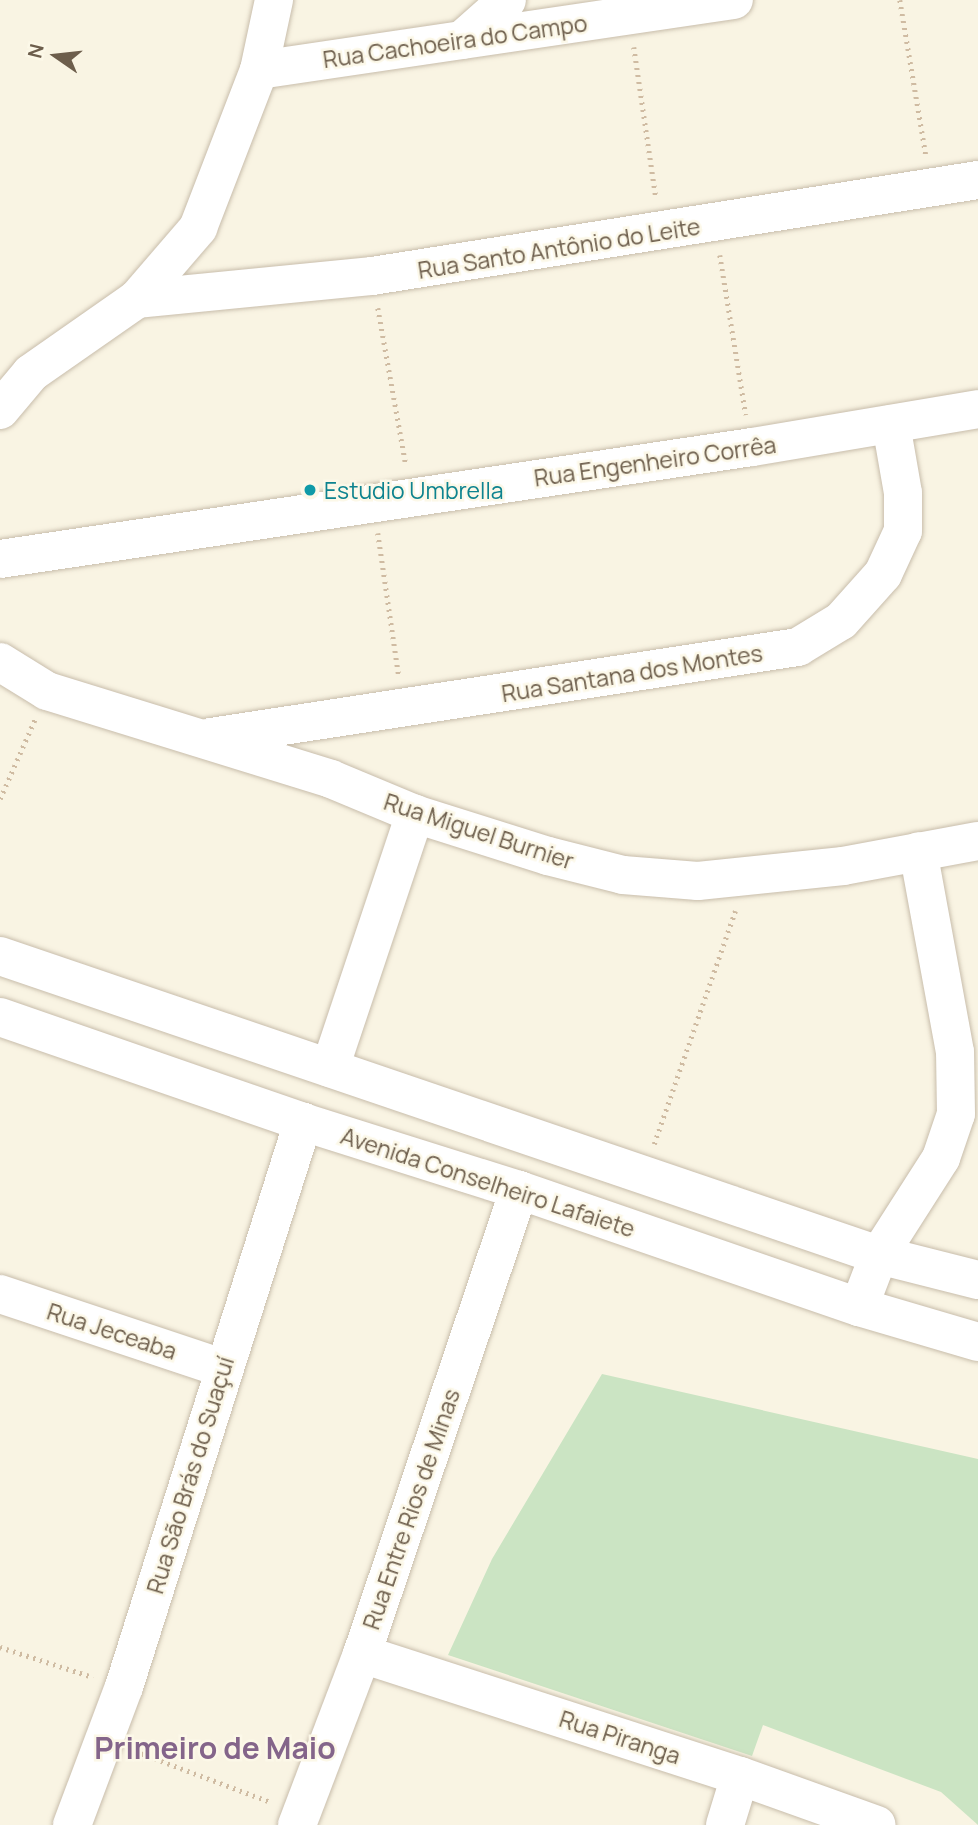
<!DOCTYPE html>
<meta charset="utf-8">
<style>
body{margin:0}
#map{position:relative;width:978px;height:1825px;overflow:hidden;background:#f9f4e3;font-family:Manrope,sans-serif}
div>[style]{position:absolute}
.green>*{inset:0;background:#cbe4c3}
.path>*{height:4.5px;margin-top:-2.25px;transform-origin:0;background:repeating-linear-gradient(90deg,#cfbba2 0 2px,transparent 0 7px)}
.roads{filter:drop-shadow(0 0 2px #c8bdab) drop-shadow(0 0 2px #c8bdab)}
.minor>*{height:38px;margin:-19px;padding:0 19px;transform-origin:19px;border-radius:19px;background:#fff}
.dots>*{width:19px;height:19px;translate:-50% -50%;box-sizing:border-box;border:4px solid #fcf8e8;border-radius:50%}
span{translate:-50% -50%;white-space:nowrap;text-align:center;line-height:1.15;-webkit-text-stroke:5px #fcf8e8;paint-order:stroke}
.street-label{font-size:23px;color:#6d5e4c}
.culture-label{font-size:23px;color:#0d838f}
.left{translate:0 -50%;text-align:left}
.district-label{font-size:30px;color:#84658a;font-weight:700}
.north{position:absolute;left:21px;top:21px;width:70px;height:70px;-webkit-text-stroke:5px #fcf8e8;paint-order:stroke;rotate:284deg;font-size:19px;font-weight:700;line-height:28px;text-align:center;color:#6d5e4c}
.north::after{content:'';display:block;margin:auto;width:24px;height:32px;background:#6d5e4c;clip-path:polygon(50% 0,100% 100%,50% 72%,0 100%)}
</style>
<div id="map">
<div class="green">
<div style="clip-path:polygon(602px 1374px,978px 1459px,978px 1825px,941px 1792px,763px 1725px,752px 1756px,448px 1655px,492px 1559px)"></div>
</div>
<div class="path">
<div style="left:900px;top:0;width:157px;rotate:80.5deg"></div>
<div style="left:634px;top:47px;width:152px;rotate:81.7deg"></div>
<div style="left:720px;top:255px;width:162px;rotate:80.8deg"></div>
<div style="left:378px;top:308px;width:159px;rotate:79.9deg"></div>
<div style="left:378px;top:533px;width:146px;rotate:81.7deg"></div>
<div style="left:0;top:799px;width:87px;rotate:-66.4deg"></div>
<div style="left:654px;top:1144px;width:247px;rotate:-70.8deg"></div>
<div style="left:0;top:1647px;width:98px;rotate:17.9deg"></div>
<div style="left:135px;top:1751px;width:145px;rotate:20.6deg"></div>
</div>
<div class="roads">
<div class="minor">
<div style="left:462px;top:40px;width:60px;rotate:-41.6deg"></div>
<div style="left:259px;top:70px;width:480px;rotate:-8.4deg"></div>
<div style="left:137px;top:299px;width:236px;rotate:-5.6deg"></div>
<div style="left:372px;top:276px;width:614px;rotate:-9deg"></div>
<div style="left:0;top:410px;width:48px;rotate:-50deg"></div>
<div style="left:31px;top:373px;width:129px;rotate:-34.9deg"></div>
<div style="left:137px;top:299px;width:94px;rotate:-49.3deg"></div>
<div style="left:198px;top:228px;width:169px;rotate:-68.9deg"></div>
<div style="left:259px;top:70px;width:72px;rotate:-77.9deg"></div>
<div style="left:0;top:559px;width:760px;rotate:-8.47deg"></div>
<div style="left:752px;top:447px;width:229px;rotate:-9.5deg"></div>
<div style="left:0;top:662px;width:55px;rotate:31.7deg"></div>
<div style="left:47px;top:691px;width:297px;rotate:17.2deg"></div>
<div style="left:331px;top:779px;width:91px;rotate:22.6deg"></div>
<div style="left:415px;top:814px;width:139px;rotate:17.5deg"></div>
<div style="left:548px;top:856px;width:77px;rotate:14.2deg"></div>
<div style="left:623px;top:875px;width:75px;rotate:4.6deg"></div>
<div style="left:698px;top:881px;width:146px;rotate:-5.9deg"></div>
<div style="left:843px;top:866px;width:137px;rotate:-10.5deg"></div>
<div style="left:211px;top:737px;width:594px;rotate:-8.72deg"></div>
<div style="left:798px;top:647px;width:50px;rotate:-31.2deg"></div>
<div style="left:841px;top:621px;width:63px;rotate:-48.2deg"></div>
<div style="left:883px;top:574px;width:47px;rotate:-65.1deg"></div>
<div style="left:903px;top:531px;width:38px;rotate:-90deg"></div>
<div style="left:903px;top:493px;width:70px;rotate:-99.9deg"></div>
<div style="left:0;top:956px;width:928px;rotate:18.79deg"></div>
<div style="left:879px;top:1255px;width:102px;rotate:14.2deg"></div>
<div style="left:0;top:1017px;width:321px;rotate:19.1deg"></div>
<div style="left:303px;top:1122px;width:226px;rotate:17.5deg"></div>
<div style="left:519px;top:1190px;width:360px;rotate:19deg"></div>
<div style="left:859px;top:1307px;width:124px;rotate:16.4deg"></div>
<div style="left:330px;top:1068px;width:268px;rotate:-71.5deg"></div>
<div style="left:0;top:1294px;width:235px;rotate:18.4deg"></div>
<div style="left:859px;top:1307px;width:56px;rotate:-69deg"></div>
<div style="left:879px;top:1255px;width:115px;rotate:-57.4deg"></div>
<div style="left:941px;top:1158px;width:46px;rotate:-71.2deg"></div>
<div style="left:956px;top:1114px;width:62px;rotate:-90.9deg"></div>
<div style="left:955px;top:1052px;width:204px;rotate:-100.4deg"></div>
<div style="left:362px;top:1654px;width:397px;rotate:17.9deg"></div>
<div style="left:740px;top:1776px;width:145px;rotate:19.7deg"></div>
<div style="left:72px;top:1825px;width:147px;rotate:-69.4deg"></div>
<div style="left:124px;top:1687px;width:593px;rotate:-72.42deg"></div>
<div style="left:297px;top:1825px;width:183px;rotate:-69.2deg"></div>
<div style="left:362px;top:1654px;width:490px;rotate:-71.3deg"></div>
<div style="left:725px;top:1825px;width:51px;rotate:-73deg"></div>
</div>
</div>
<div class="dots">
<div style="left:310px;top:490px;background:#0f9aa8"></div>
</div>
<div class="street-label">
<span style="left:455px;top:41px;rotate:-8deg">Rua Cachoeira do Campo</span>
<span style="left:559px;top:248px;rotate:-9deg">Rua Santo Antônio do Leite</span>
<span style="left:655px;top:461px;rotate:-8deg">Rua Engenheiro Corrêa</span>
<span style="left:632px;top:673px;rotate:-9deg">Rua Santana dos Montes</span>
<span style="left:479px;top:831px;rotate:18deg">Rua Miguel Burnier</span>
<span style="left:488px;top:1182px;rotate:18deg">Avenida Conselheiro Lafaiete</span>
<span style="left:112px;top:1331px;rotate:18deg">Rua Jeceaba</span>
<span style="left:190px;top:1475px;rotate:-73deg">Rua São Brás do Suaçuí</span>
<span style="left:411px;top:1509px;rotate:-71deg">Rua Entre Rios de Minas</span>
<span style="left:620px;top:1737px;rotate:18deg">Rua Piranga</span>
</div>
<div class="culture-label">
<span class="left" style="left:324px;top:490px">Estudio Umbrella</span>
</div>
<div class="district-label">
<span style="left:215px;top:1748px">Primeiro de Maio</span>
</div>
<div class="north">N</div>
</div>
